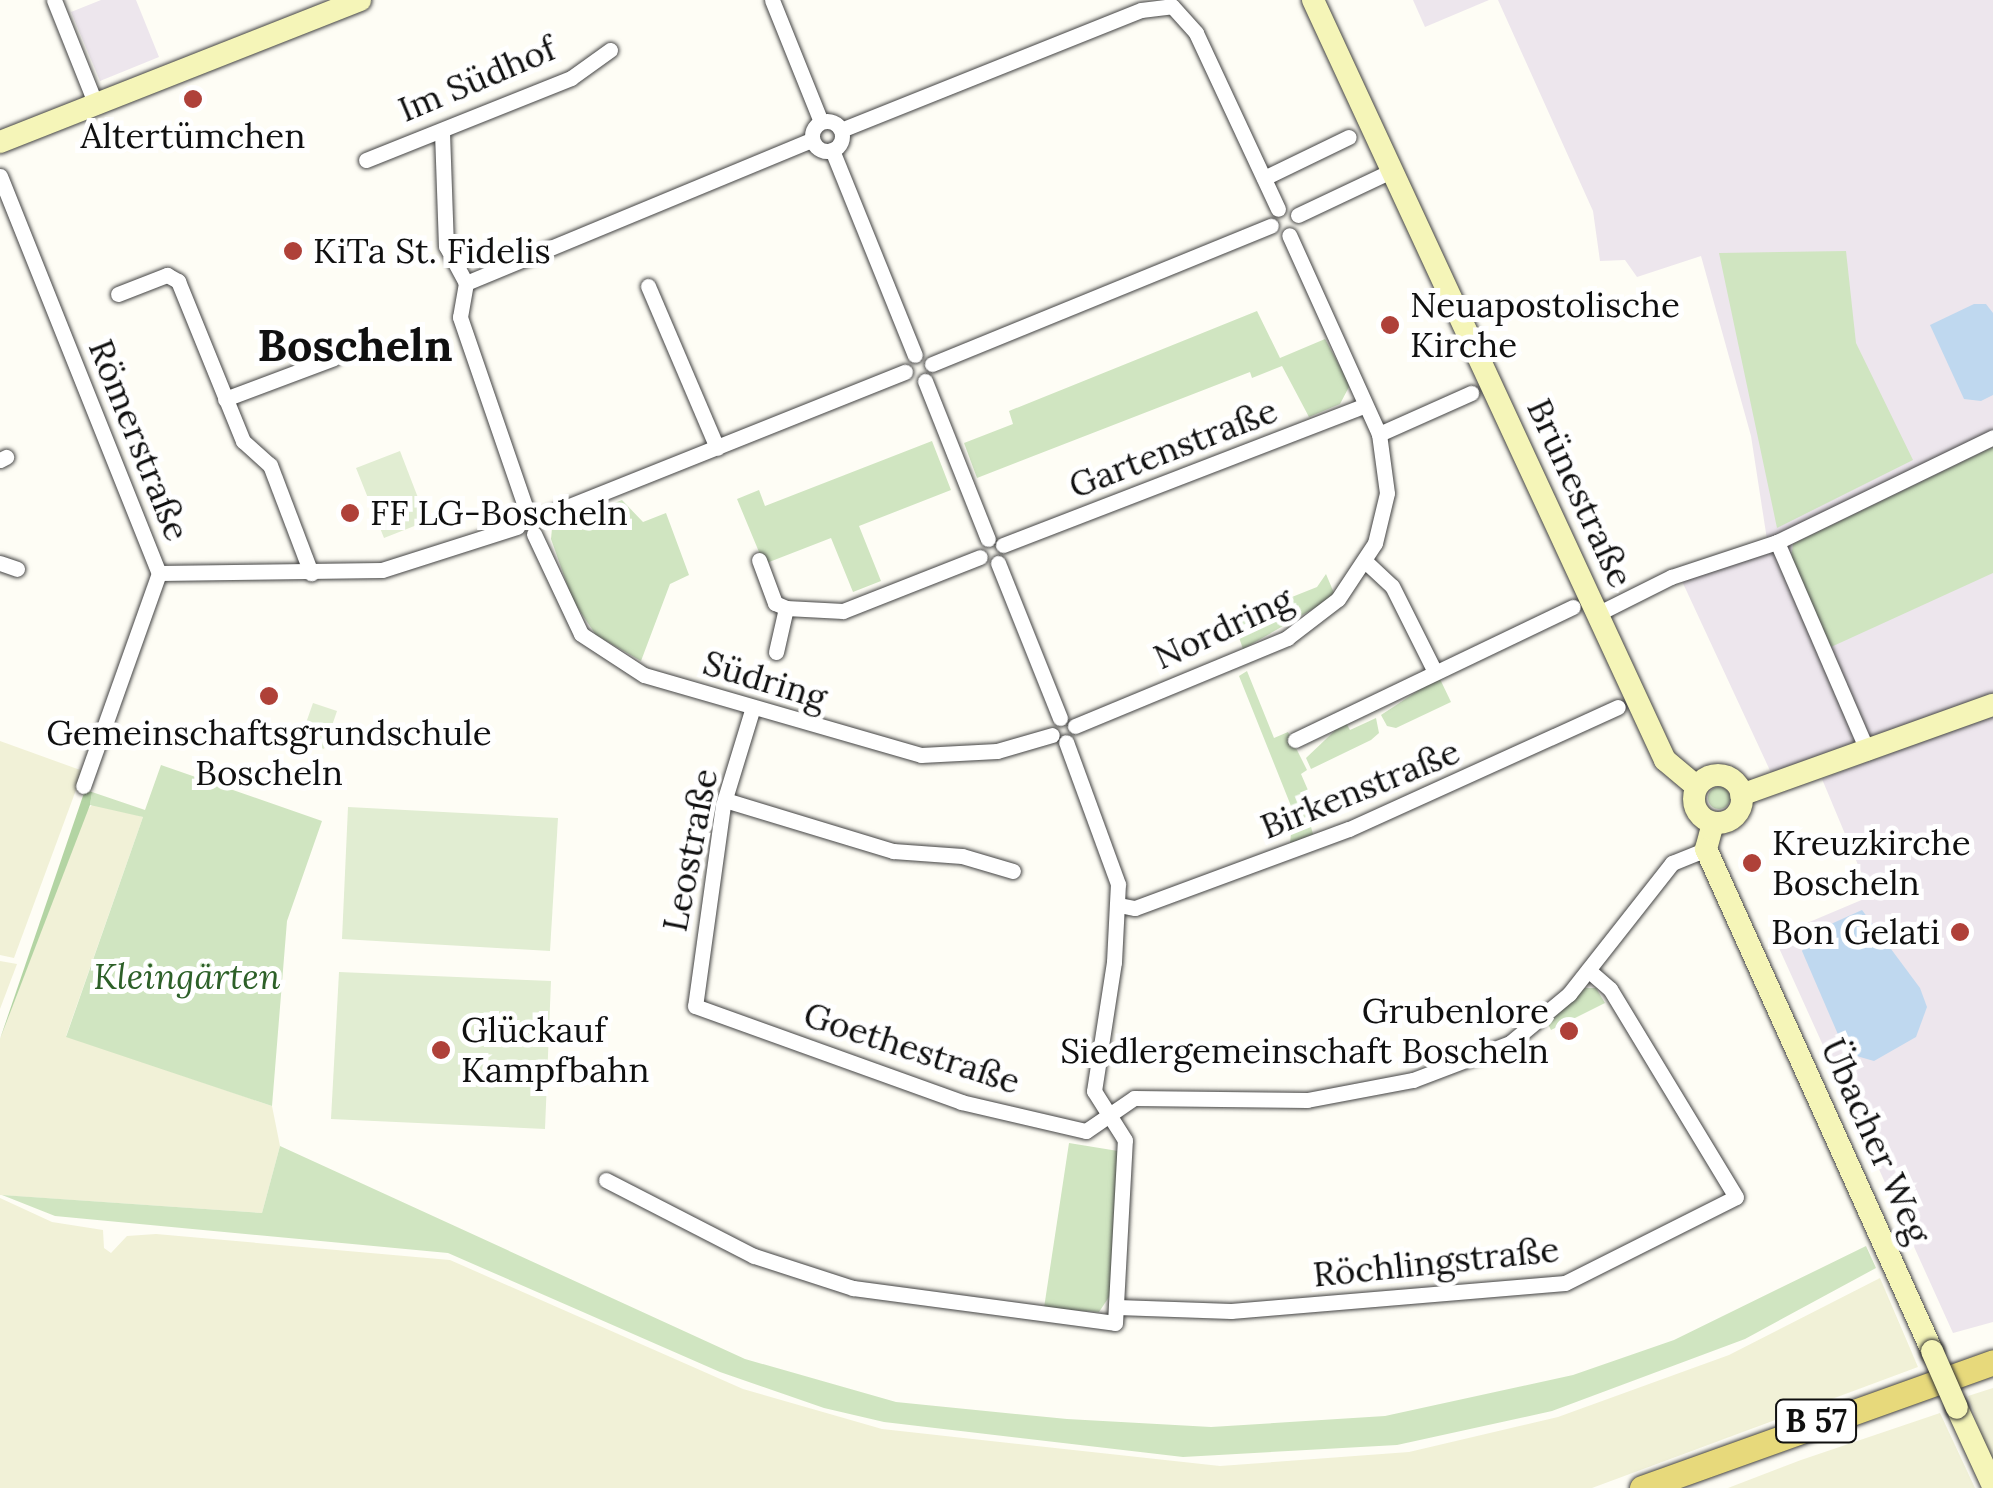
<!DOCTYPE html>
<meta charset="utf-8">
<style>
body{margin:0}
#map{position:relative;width:1993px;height:1488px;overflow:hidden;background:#fefdf5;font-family:Lora,serif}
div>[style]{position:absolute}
.industrial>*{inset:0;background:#ede6ed}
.farmland>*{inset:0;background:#f1f1d7}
.green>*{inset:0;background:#d0e5c1}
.round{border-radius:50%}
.forest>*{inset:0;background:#b3d4a3}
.pitch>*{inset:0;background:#e1edd2}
.water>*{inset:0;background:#bfd8ef}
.roads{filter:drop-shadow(0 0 2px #434343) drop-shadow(0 0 2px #434343)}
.street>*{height:15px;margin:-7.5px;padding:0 7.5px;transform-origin:7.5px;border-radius:7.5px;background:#fff}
.street>.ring{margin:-7.5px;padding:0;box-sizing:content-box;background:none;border:15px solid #fff;border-radius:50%}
.secondary>*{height:22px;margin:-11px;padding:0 11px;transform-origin:11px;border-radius:11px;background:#f5f5b8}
.secondary>.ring{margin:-11px;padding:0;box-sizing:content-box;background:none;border:22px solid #f5f5b8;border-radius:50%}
.primary>*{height:25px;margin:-12.5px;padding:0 12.5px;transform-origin:12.5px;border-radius:12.5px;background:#e7d97b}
.bridges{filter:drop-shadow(0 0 2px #323232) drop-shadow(0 0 2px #323232)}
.secondary-bridge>*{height:22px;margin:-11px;padding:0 11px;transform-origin:11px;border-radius:11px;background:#f5f5b8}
.dots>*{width:28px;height:28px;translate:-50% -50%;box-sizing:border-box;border:5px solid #fff;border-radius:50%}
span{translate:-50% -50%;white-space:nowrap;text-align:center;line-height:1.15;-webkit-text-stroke:10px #fff;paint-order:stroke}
.shield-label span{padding:2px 8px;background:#fff;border:2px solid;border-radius:8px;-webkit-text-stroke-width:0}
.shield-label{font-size:32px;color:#101010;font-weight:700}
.street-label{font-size:35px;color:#101010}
.poi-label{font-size:35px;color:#101010}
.left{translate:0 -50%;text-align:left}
.right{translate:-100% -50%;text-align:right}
.park-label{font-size:35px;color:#2d6028;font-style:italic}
.district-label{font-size:45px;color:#101010;font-weight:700}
</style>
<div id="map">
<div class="industrial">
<div style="clip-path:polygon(101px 0,136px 0,159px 57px,100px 81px,71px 12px)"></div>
<div style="clip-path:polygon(1413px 0,1489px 0,1425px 27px)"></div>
<div style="clip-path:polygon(1498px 0,1993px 0,1993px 693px,1773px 777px,1681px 579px,1768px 546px,1751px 436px,1701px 256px,1637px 277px,1625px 260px,1600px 261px,1593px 211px)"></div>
<div style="clip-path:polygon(1993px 715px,1993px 1322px,1953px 1333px,1774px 937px,1871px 896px,1822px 779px)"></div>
</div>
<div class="farmland">
<div style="clip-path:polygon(0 741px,83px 771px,14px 958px,0 955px)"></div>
<div style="clip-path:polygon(95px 802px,143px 817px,66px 1036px,272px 1106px,280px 1146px,262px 1213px,0 1195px,0 1039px,82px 815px)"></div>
<div style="clip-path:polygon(0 961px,17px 964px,0 1009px)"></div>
<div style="clip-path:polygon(0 1198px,52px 1222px,103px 1230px,104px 1248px,111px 1253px,127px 1236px,156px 1234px,450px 1260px,743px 1389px,882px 1429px,1220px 1466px,1409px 1452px,1558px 1417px,1729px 1355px,1880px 1278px,1918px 1367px,1592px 1488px,0 1488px)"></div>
<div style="clip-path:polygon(1993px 1388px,1993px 1469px,1968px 1396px)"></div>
<div style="clip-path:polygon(1940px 1413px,1975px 1488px,1728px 1488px,1801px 1460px)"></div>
</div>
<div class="green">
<div style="clip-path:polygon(1846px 251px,1856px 343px,1913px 460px,1777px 528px,1719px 253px)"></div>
<div style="clip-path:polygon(1257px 311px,1280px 358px,1325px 339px,1350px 385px,1340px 404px,1309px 417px,1282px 366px,1252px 378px,1250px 372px,977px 478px,964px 443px,1013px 424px,1009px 411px)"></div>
<div style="clip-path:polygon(932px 441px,951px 490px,859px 526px,881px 581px,853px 592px,831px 538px,764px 564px,737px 499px,759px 490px,765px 506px)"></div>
<div style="clip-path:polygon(1993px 447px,1993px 573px,1831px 647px,1791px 558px,1793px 544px)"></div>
<div style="clip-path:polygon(622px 500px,643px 522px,666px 513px,689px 575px,670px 584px,641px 661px,596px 635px,573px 601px,551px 539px,552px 528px)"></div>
<div style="clip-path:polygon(1326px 574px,1334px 593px,1325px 602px,1243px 649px,1234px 623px,1239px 618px,1317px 587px)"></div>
<div style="clip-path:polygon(1247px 671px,1274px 738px,1288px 732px,1307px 770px,1301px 774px,1317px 811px,1308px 816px,1313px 834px,1290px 844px,1293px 811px,1239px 676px)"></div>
<div style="clip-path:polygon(1439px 677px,1451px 702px,1396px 728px,1387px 726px,1381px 715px)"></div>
<div style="clip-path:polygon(1376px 718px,1379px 733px,1371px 740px,1311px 769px,1306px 758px,1345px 721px,1350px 730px)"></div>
<div style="clip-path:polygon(161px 765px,322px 821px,287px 921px,272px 1106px,66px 1037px,143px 817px,90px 805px,92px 792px,145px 810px)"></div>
<div class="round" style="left:1708px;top:787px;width:22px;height:22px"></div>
<div style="clip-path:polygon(1585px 988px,1596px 988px,1605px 1003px,1551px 1030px,1548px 1024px)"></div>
<div style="clip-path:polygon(1069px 1143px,1118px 1151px,1111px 1294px,1099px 1312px,1044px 1308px)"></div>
<div style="clip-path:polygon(280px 1146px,745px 1359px,896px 1402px,1067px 1419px,1211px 1427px,1385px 1416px,1573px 1375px,1674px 1340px,1866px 1246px,1876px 1268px,1745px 1339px,1552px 1411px,1397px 1445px,1183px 1457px,884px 1422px,824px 1408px,720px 1372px,448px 1253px,55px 1216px,2px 1195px,262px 1213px)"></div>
</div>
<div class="forest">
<div style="clip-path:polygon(85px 790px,92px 792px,90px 805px,0 1039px)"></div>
</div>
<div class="pitch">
<div style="clip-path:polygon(400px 451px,427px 521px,384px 538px,356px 468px)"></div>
<div style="clip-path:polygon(313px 703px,337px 711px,324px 749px,300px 740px)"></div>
<div style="clip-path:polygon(348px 807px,558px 818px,550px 951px,342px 939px)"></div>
<div style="clip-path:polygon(339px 972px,551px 981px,545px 1129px,331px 1119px)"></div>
</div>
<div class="water">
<div style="clip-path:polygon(1974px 304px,1986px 304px,1993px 313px,1993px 395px,1981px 401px,1964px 399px,1930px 325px)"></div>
<div style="clip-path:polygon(1862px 910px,1920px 988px,1927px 1007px,1916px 1037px,1874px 1061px,1846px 1053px,1802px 951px,1811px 933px)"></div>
</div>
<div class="roads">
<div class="street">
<div style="left:54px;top:0;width:113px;rotate:68.2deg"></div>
<div style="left:772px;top:0;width:131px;rotate:68.1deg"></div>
<div class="ring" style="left:812px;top:121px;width:15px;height:15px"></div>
<div style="left:841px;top:130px;width:323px;rotate:-21.8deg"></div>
<div style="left:1141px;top:10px;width:31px;rotate:-7deg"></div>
<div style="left:1172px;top:6px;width:36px;rotate:48deg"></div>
<div style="left:1196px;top:33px;width:194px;rotate:65deg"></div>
<div style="left:442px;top:132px;width:114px;rotate:88deg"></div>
<div style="left:446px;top:246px;width:42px;rotate:61.6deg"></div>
<div style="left:832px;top:150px;width:221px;rotate:68deg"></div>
<div style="left:366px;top:160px;width:221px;rotate:-21.8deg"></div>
<div style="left:571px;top:78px;width:48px;rotate:-35.7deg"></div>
<div style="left:0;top:176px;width:428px;rotate:68.2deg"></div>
<div style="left:159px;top:573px;width:226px;rotate:109.6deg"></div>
<div style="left:1264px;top:178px;width:94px;rotate:-25.8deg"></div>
<div style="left:1298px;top:215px;width:103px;rotate:-25.3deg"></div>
<div style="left:648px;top:286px;width:176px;rotate:66.9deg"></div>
<div style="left:118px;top:294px;width:53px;rotate:-21.2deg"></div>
<div style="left:167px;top:275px;width:13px;rotate:29deg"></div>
<div style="left:178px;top:281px;width:173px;rotate:67.9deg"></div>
<div style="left:243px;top:441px;width:36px;rotate:42deg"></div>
<div style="left:270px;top:465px;width:116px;rotate:69.2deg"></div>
<div style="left:932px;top:364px;width:366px;rotate:-22.2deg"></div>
<div style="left:925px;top:381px;width:170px;rotate:68.3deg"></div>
<div style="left:225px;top:399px;width:116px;rotate:-20.6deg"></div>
<div style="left:1379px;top:434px;width:101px;rotate:-24deg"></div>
<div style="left:0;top:460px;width:7px;rotate:-27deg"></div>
<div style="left:526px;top:509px;width:203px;rotate:-109deg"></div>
<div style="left:460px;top:317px;width:35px;rotate:-80deg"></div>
<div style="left:466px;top:283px;width:374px;rotate:-22.5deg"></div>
<div style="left:542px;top:517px;width:391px;rotate:-21.8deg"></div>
<div style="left:534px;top:534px;width:110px;rotate:64.8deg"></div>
<div style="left:581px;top:634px;width:75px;rotate:33.1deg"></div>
<div style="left:644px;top:675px;width:288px;rotate:16.1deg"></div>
<div style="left:921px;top:755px;width:76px;rotate:-3deg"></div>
<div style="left:997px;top:751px;width:57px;rotate:-16.2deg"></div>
<div style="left:1777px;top:542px;width:229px;rotate:66.6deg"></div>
<div style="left:1003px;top:545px;width:387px;rotate:-21.1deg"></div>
<div style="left:759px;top:560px;width:46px;rotate:69.6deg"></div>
<div style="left:775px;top:603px;width:12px;rotate:24deg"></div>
<div style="left:1366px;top:562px;width:35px;rotate:43deg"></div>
<div style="left:1392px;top:586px;width:94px;rotate:63.4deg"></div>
<div style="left:0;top:563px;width:18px;rotate:19deg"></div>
<div style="left:998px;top:563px;width:167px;rotate:68.2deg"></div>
<div style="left:159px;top:573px;width:223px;rotate:-0.8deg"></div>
<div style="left:382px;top:570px;width:142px;rotate:-17.7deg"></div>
<div style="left:1597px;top:614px;width:83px;rotate:-26.6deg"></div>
<div style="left:1671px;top:577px;width:112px;rotate:-18.3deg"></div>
<div style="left:1777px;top:542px;width:240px;rotate:-25.9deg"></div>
<div style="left:776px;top:652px;width:45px;rotate:-77.2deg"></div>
<div style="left:786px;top:608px;width:57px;rotate:3deg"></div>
<div style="left:843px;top:611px;width:147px;rotate:-21.5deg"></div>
<div style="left:753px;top:707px;width:102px;rotate:107deg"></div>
<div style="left:723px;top:805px;width:203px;rotate:97.9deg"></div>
<div style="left:695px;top:1006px;width:283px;rotate:19.8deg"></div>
<div style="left:961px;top:1102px;width:128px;rotate:13.1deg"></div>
<div style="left:1086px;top:1131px;width:58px;rotate:-34.5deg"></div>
<div style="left:1134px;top:1098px;width:173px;rotate:0.7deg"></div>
<div style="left:1307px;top:1100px;width:108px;rotate:-10.7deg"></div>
<div style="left:1413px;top:1080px;width:104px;rotate:-20.9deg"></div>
<div style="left:1510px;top:1043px;width:77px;rotate:-39.7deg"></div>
<div style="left:1569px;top:994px;width:167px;rotate:-51.8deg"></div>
<div style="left:1672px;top:863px;width:37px;rotate:-22deg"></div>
<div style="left:1075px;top:726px;width:230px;rotate:-22.5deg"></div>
<div style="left:1287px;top:638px;width:64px;rotate:-37.4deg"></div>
<div style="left:1338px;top:599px;width:67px;rotate:-56.5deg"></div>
<div style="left:1375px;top:543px;width:51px;rotate:-76.5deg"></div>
<div style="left:1387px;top:493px;width:60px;rotate:-97.7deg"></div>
<div style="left:1379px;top:434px;width:218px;rotate:-114.3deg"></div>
<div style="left:1295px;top:740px;width:308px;rotate:-25.6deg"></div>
<div style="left:725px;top:800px;width:176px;rotate:16.9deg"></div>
<div style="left:893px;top:851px;width:69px;rotate:4.1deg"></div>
<div style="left:962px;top:856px;width:53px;rotate:16.4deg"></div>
<div style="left:1119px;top:905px;width:16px;rotate:11deg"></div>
<div style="left:1135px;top:908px;width:228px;rotate:-20.3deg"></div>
<div style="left:1349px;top:829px;width:295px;rotate:-24.4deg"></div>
<div style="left:606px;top:1180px;width:166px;rotate:27.2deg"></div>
<div style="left:754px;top:1256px;width:104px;rotate:17.9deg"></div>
<div style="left:853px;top:1288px;width:264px;rotate:7.6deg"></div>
<div style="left:1115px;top:1323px;width:183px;rotate:-86.9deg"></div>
<div style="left:1125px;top:1140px;width:58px;rotate:-122.3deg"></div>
<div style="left:1094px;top:1091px;width:131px;rotate:-81.2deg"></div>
<div style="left:1114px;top:962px;width:78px;rotate:-87.1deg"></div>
<div style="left:1118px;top:884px;width:151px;rotate:-110.1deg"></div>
<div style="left:1117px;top:1307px;width:114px;rotate:2deg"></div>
<div style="left:1231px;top:1311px;width:335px;rotate:-4.8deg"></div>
<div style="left:1565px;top:1283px;width:191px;rotate:-26.7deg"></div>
<div style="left:1736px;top:1197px;width:243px;rotate:-121.2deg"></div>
<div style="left:1610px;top:989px;width:29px;rotate:-139deg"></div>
</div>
<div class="secondary">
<div style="left:1313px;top:0;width:838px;rotate:65.15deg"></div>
<div style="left:1665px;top:760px;width:40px;rotate:40deg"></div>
<div style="left:0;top:142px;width:387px;rotate:-21.5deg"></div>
<div class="ring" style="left:1694px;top:775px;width:26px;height:26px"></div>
<div style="left:1741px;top:795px;width:268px;rotate:-19.7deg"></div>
<div style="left:1713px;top:823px;width:27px;rotate:105deg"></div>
<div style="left:1706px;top:849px;width:551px;rotate:65.76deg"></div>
<div style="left:1957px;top:1408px;width:86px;rotate:65.2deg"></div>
</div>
<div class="primary">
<div style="left:1642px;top:1488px;width:373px;rotate:-19.7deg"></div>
</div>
</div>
<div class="bridges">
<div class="secondary-bridge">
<div style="left:1932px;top:1351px;width:62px;rotate:66.3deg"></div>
</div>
</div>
<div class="dots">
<div style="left:193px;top:99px;background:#af4139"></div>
<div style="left:293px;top:251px;background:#af4139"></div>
<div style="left:1390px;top:325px;background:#af4139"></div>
<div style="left:350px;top:513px;background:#af4139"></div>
<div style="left:269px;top:696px;background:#af4139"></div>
<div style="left:1752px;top:863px;background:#af4139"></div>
<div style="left:1960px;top:932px;background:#af4139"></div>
<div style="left:1569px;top:1031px;background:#af4139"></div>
<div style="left:441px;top:1050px;background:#af4139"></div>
</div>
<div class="shield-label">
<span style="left:1816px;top:1421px">B 57</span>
</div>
<div class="street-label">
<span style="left:477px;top:79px;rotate:-23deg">Im Südhof</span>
<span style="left:139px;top:440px;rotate:68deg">Römerstraße</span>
<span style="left:1173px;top:448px;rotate:-21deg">Gartenstraße</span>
<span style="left:1580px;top:493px;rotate:65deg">Brünestraße</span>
<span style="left:1223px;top:628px;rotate:-25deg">Nordring</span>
<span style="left:765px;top:680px;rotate:17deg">Südring</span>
<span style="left:1360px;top:789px;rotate:-22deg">Birkenstraße</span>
<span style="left:690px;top:850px;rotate:-79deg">Leostraße</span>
<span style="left:912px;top:1048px;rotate:18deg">Goethestraße</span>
<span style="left:1876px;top:1141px;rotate:66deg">Übacher Weg</span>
<span style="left:1436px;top:1262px;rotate:-6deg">Röchlingstraße</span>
</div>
<div class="poi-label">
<span style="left:193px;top:136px">Altertümchen</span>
<span class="left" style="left:313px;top:251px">KiTa St. Fidelis</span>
<span class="left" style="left:1410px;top:325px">Neuapostolische<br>Kirche</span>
<span class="left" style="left:370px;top:513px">FF LG-Boscheln</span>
<span style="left:269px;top:753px">Gemeinschaftsgrundschule<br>Boscheln</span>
<span class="left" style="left:1772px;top:863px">Kreuzkirche<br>Boscheln</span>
<span class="right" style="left:1940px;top:932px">Bon Gelati</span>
<span class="right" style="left:1549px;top:1031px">Grubenlore<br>Siedlergemeinschaft Boscheln</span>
<span class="left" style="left:461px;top:1050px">Glückauf<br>Kampfbahn</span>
</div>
<div class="park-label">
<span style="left:187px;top:977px">Kleingärten</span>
</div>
<div class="district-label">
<span style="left:355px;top:345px">Boscheln</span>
</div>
</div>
